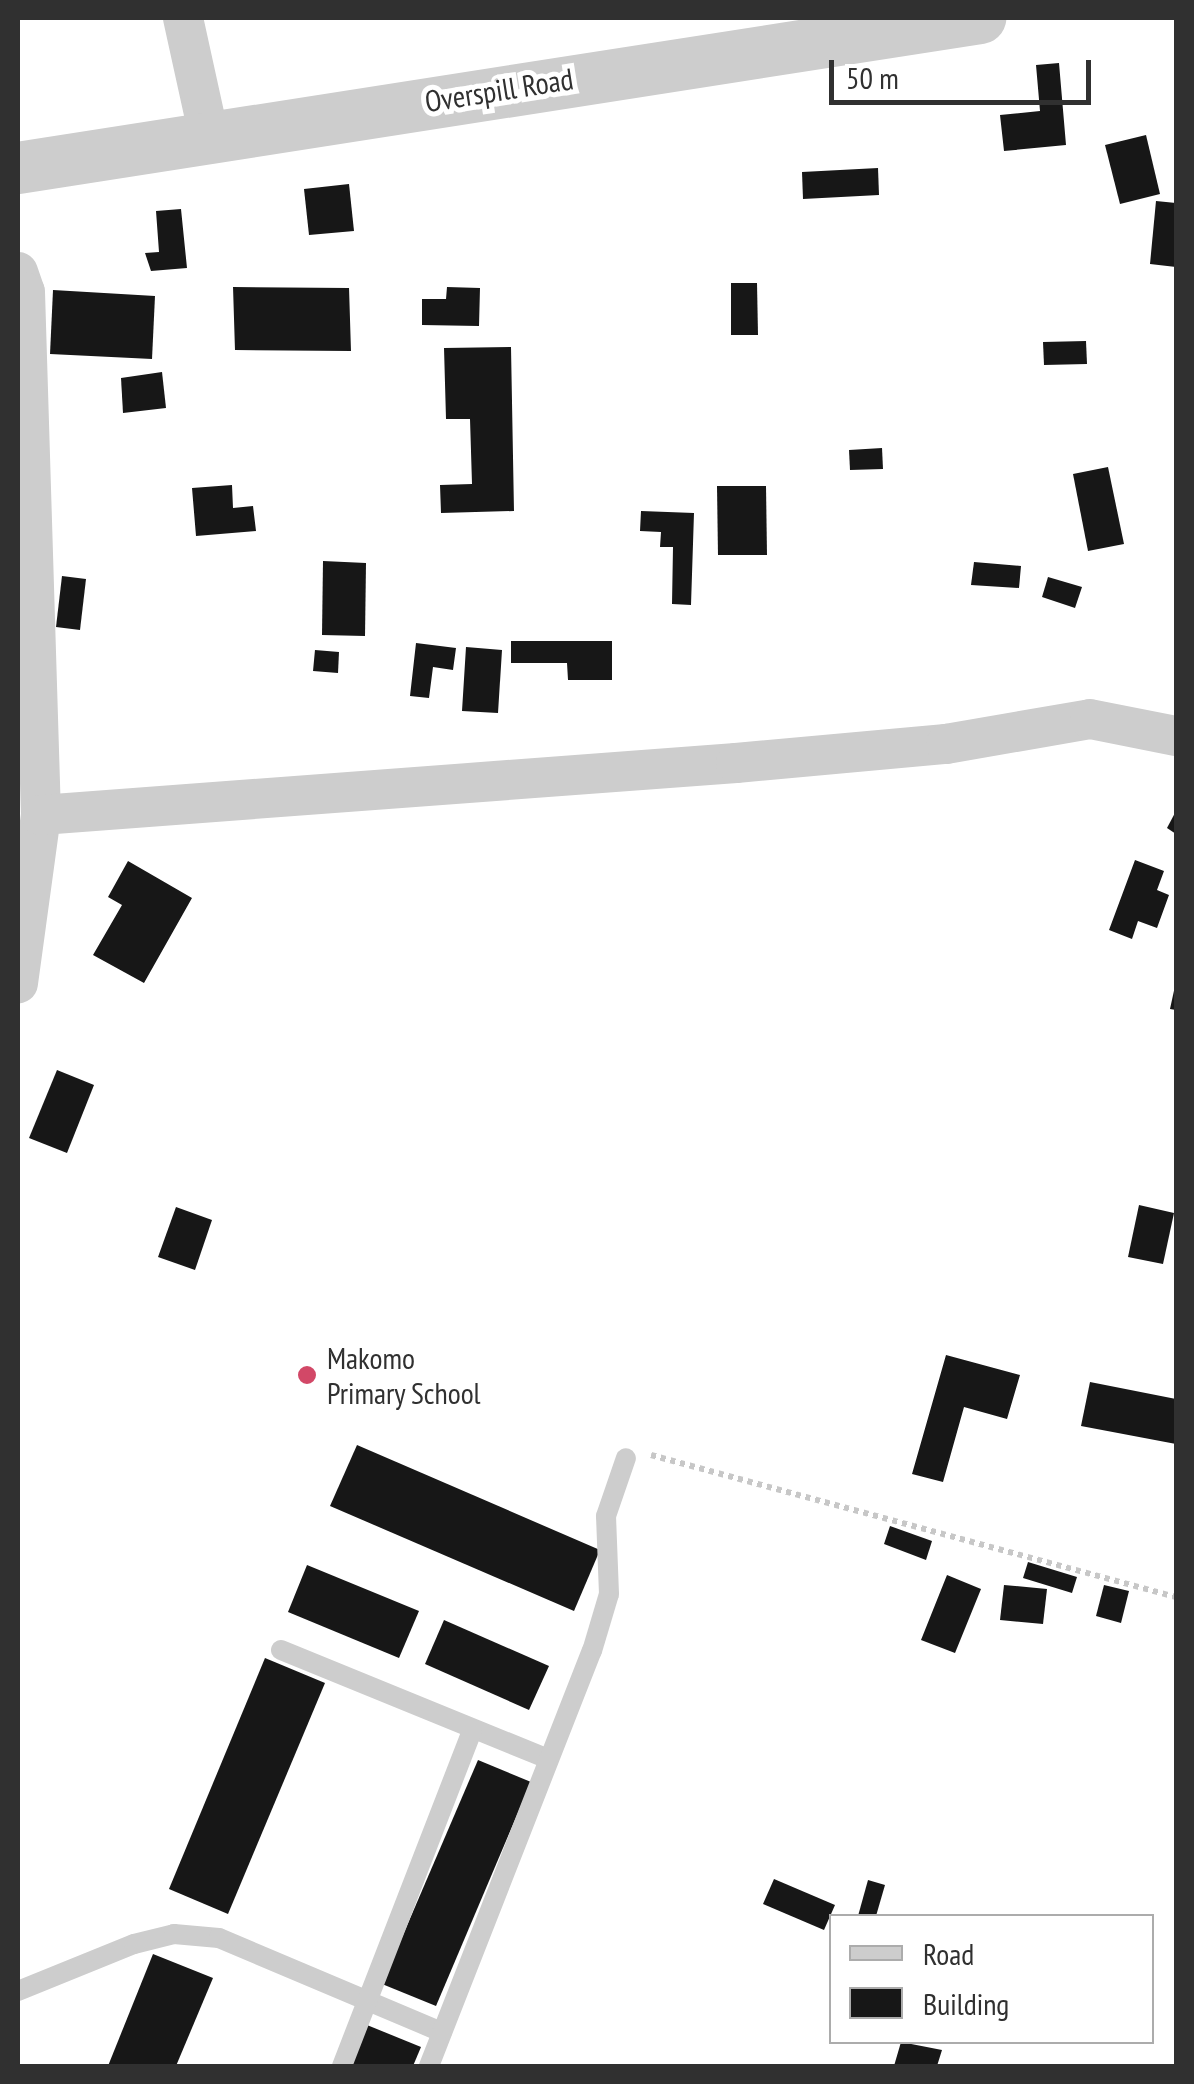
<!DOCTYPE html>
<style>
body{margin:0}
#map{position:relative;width:1194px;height:2084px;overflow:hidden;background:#fff;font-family:"PT Sans Narrow",sans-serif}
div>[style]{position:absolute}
.building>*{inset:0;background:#171717}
.path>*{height:6px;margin-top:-3px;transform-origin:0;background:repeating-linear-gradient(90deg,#c7c7c7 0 5px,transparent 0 10px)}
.service>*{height:20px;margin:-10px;padding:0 10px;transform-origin:10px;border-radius:10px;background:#cdcdcd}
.minor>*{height:40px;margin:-20px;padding:0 20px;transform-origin:20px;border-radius:20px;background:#cdcdcd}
.tertiary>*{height:52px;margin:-26px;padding:0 26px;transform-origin:26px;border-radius:26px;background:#cdcdcd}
.dots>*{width:28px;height:28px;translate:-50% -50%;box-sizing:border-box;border:5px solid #fff;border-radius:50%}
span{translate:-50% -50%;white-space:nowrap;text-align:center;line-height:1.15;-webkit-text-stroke:10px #fff;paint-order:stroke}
.street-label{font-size:30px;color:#303030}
.poi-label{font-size:30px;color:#303030}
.left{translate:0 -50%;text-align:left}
.frame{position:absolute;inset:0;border:20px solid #303030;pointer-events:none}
.legend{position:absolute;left:829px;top:1914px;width:325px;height:130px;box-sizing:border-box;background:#fff;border:2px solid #acacac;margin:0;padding:12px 18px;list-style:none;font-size:30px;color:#303030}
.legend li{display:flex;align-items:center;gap:20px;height:50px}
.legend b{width:50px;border:2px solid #acacac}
.scale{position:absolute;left:829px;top:60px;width:262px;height:45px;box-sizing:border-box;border:5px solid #303030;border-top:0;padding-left:12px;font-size:30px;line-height:35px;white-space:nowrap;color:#303030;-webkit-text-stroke:8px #fff;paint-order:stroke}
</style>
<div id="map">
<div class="building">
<div style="clip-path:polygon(1059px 63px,1066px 145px,1004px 151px,1000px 115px,1040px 111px,1036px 65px)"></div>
<div style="clip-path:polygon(1146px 135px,1160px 194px,1120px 204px,1105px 145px)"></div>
<div style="clip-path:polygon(878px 168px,879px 195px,803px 199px,802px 172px)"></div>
<div style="clip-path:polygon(349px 184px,354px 231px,309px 235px,304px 189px)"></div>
<div style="clip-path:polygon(1156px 201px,1176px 203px,1176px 267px,1150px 264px)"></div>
<div style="clip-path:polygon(181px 209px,187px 268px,151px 271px,145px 253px,159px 252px,156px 211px)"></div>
<div style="clip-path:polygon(731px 283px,757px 283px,758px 335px,731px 335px)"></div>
<div style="clip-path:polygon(233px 287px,349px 288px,351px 351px,235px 350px)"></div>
<div style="clip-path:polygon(447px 287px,480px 288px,479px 326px,422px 325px,422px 299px,446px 299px)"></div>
<div style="clip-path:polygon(53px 290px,155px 296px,152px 359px,50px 354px)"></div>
<div style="clip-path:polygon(1086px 341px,1087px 364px,1044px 365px,1043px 342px)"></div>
<div style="clip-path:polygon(511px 347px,514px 511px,441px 513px,440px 485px,472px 484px,470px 419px,446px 419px,444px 348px)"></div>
<div style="clip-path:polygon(162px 372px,166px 408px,123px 413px,121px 378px)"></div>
<div style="clip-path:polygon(882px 448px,883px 469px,850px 470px,849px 450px)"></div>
<div style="clip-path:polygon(1108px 467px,1124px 544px,1088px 551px,1073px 474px)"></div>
<div style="clip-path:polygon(232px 485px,233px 508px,253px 506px,256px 531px,196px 536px,192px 488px)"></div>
<div style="clip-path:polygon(717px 486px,766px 486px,767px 555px,718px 555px)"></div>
<div style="clip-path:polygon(641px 511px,694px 513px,691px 605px,672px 604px,673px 547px,660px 547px,661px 532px,640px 531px)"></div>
<div style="clip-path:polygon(323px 561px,366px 563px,365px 636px,322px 635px)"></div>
<div style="clip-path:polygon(974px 562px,1021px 566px,1019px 588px,971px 585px)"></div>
<div style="clip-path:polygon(62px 576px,86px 579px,80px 630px,56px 627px)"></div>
<div style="clip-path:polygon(1048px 577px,1082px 587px,1075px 608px,1042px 597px)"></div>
<div style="clip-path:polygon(511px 641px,612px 641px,612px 680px,568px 680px,567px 663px,511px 663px)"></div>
<div style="clip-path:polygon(416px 643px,456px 648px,453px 670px,433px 667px,429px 698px,410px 696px)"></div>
<div style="clip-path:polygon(466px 647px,502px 650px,498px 713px,462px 711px)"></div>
<div style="clip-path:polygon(315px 650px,339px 652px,338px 673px,313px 671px)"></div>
<div style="clip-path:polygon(1176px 811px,1176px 834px,1167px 828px)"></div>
<div style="clip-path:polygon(1135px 860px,1164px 871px,1157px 890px,1169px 895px,1157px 928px,1138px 921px,1132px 939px,1109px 930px)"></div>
<div style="clip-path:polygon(128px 861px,192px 898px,144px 983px,93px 955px,122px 905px,108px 897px)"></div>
<div style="clip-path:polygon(1175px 986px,1176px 986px,1176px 1010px,1170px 1009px)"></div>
<div style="clip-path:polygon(57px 1070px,94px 1085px,67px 1153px,29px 1138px)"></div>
<div style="clip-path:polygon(1139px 1205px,1174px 1213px,1163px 1264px,1128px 1257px)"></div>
<div style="clip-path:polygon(176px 1207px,212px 1220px,195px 1270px,158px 1257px)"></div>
<div style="clip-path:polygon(946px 1355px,1020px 1375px,1007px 1419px,964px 1407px,943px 1482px,912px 1474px)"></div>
<div style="clip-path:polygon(1090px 1382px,1176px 1399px,1176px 1444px,1081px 1426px)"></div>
<div style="clip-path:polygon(357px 1445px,600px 1550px,574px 1611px,330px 1506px)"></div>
<div style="clip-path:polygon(890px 1526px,932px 1541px,926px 1560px,884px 1544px)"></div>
<div style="clip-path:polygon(1028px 1562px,1077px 1577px,1072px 1593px,1023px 1578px)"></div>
<div style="clip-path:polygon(307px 1565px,419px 1611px,399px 1658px,288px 1612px)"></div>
<div style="clip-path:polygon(947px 1575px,981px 1589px,955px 1653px,921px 1640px)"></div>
<div style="clip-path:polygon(1004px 1585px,1047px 1589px,1043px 1624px,1000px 1620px)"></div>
<div style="clip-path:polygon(1104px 1585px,1129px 1591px,1121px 1623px,1096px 1616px)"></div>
<div style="clip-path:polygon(444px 1620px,549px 1666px,529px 1710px,425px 1664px)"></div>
<div style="clip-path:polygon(265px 1658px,325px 1683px,228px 1914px,169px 1889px)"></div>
<div style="clip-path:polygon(478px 1760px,531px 1782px,436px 2006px,382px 1984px)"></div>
<div style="clip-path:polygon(774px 1879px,835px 1905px,824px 1930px,763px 1904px)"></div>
<div style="clip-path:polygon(868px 1880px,885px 1885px,876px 1916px,858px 1916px)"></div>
<div style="clip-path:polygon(153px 1954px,213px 1978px,176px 2066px,108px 2066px)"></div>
<div style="clip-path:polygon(367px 2025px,421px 2047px,413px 2066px,350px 2066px)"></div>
<div style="clip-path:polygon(901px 2042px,942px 2050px,937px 2066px,894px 2066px)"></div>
</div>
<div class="path">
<div style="left:651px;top:1455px;width:544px;rotate:15.14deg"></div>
</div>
<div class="service">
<div style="left:281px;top:1650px;width:288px;rotate:22.2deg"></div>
<div style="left:18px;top:1991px;width:125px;rotate:-22.1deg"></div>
<div style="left:134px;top:1944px;width:41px;rotate:-14deg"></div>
<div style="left:174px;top:1934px;width:45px;rotate:5.1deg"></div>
<div style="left:219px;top:1938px;width:242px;rotate:22.9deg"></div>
<div style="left:342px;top:2066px;width:359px;rotate:-68.8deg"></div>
<div style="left:429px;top:2066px;width:446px;rotate:-68.6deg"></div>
<div style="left:592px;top:1651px;width:59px;rotate:-73.4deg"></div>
<div style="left:609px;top:1594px;width:78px;rotate:-92.2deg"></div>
<div style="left:606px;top:1516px;width:61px;rotate:-71deg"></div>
</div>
<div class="minor">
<div style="left:183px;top:18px;width:121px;rotate:77.6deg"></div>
<div style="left:18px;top:272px;width:21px;rotate:71deg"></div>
<div style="left:25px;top:292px;width:523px;rotate:88.25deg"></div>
<div style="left:41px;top:815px;width:170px;rotate:97.8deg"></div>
<div style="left:41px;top:815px;width:697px;rotate:-4.28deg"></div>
<div style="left:736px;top:763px;width:211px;rotate:-5.2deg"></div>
<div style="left:946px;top:744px;width:146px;rotate:-9.8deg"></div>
<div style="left:1090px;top:719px;width:88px;rotate:11.2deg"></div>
</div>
<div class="tertiary">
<div style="left:18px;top:168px;width:974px;rotate:-8.86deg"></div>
</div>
<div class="dots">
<div style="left:307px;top:1375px;background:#d24867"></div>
</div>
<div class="street-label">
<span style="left:499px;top:90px;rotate:-9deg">Overspill Road</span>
</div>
<div class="poi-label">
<span class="left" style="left:327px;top:1375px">Makomo<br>Primary School</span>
</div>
<div class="frame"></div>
<ul class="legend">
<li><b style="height:12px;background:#cdcdcd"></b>Road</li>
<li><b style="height:28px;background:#171717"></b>Building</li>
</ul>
<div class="scale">50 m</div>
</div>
